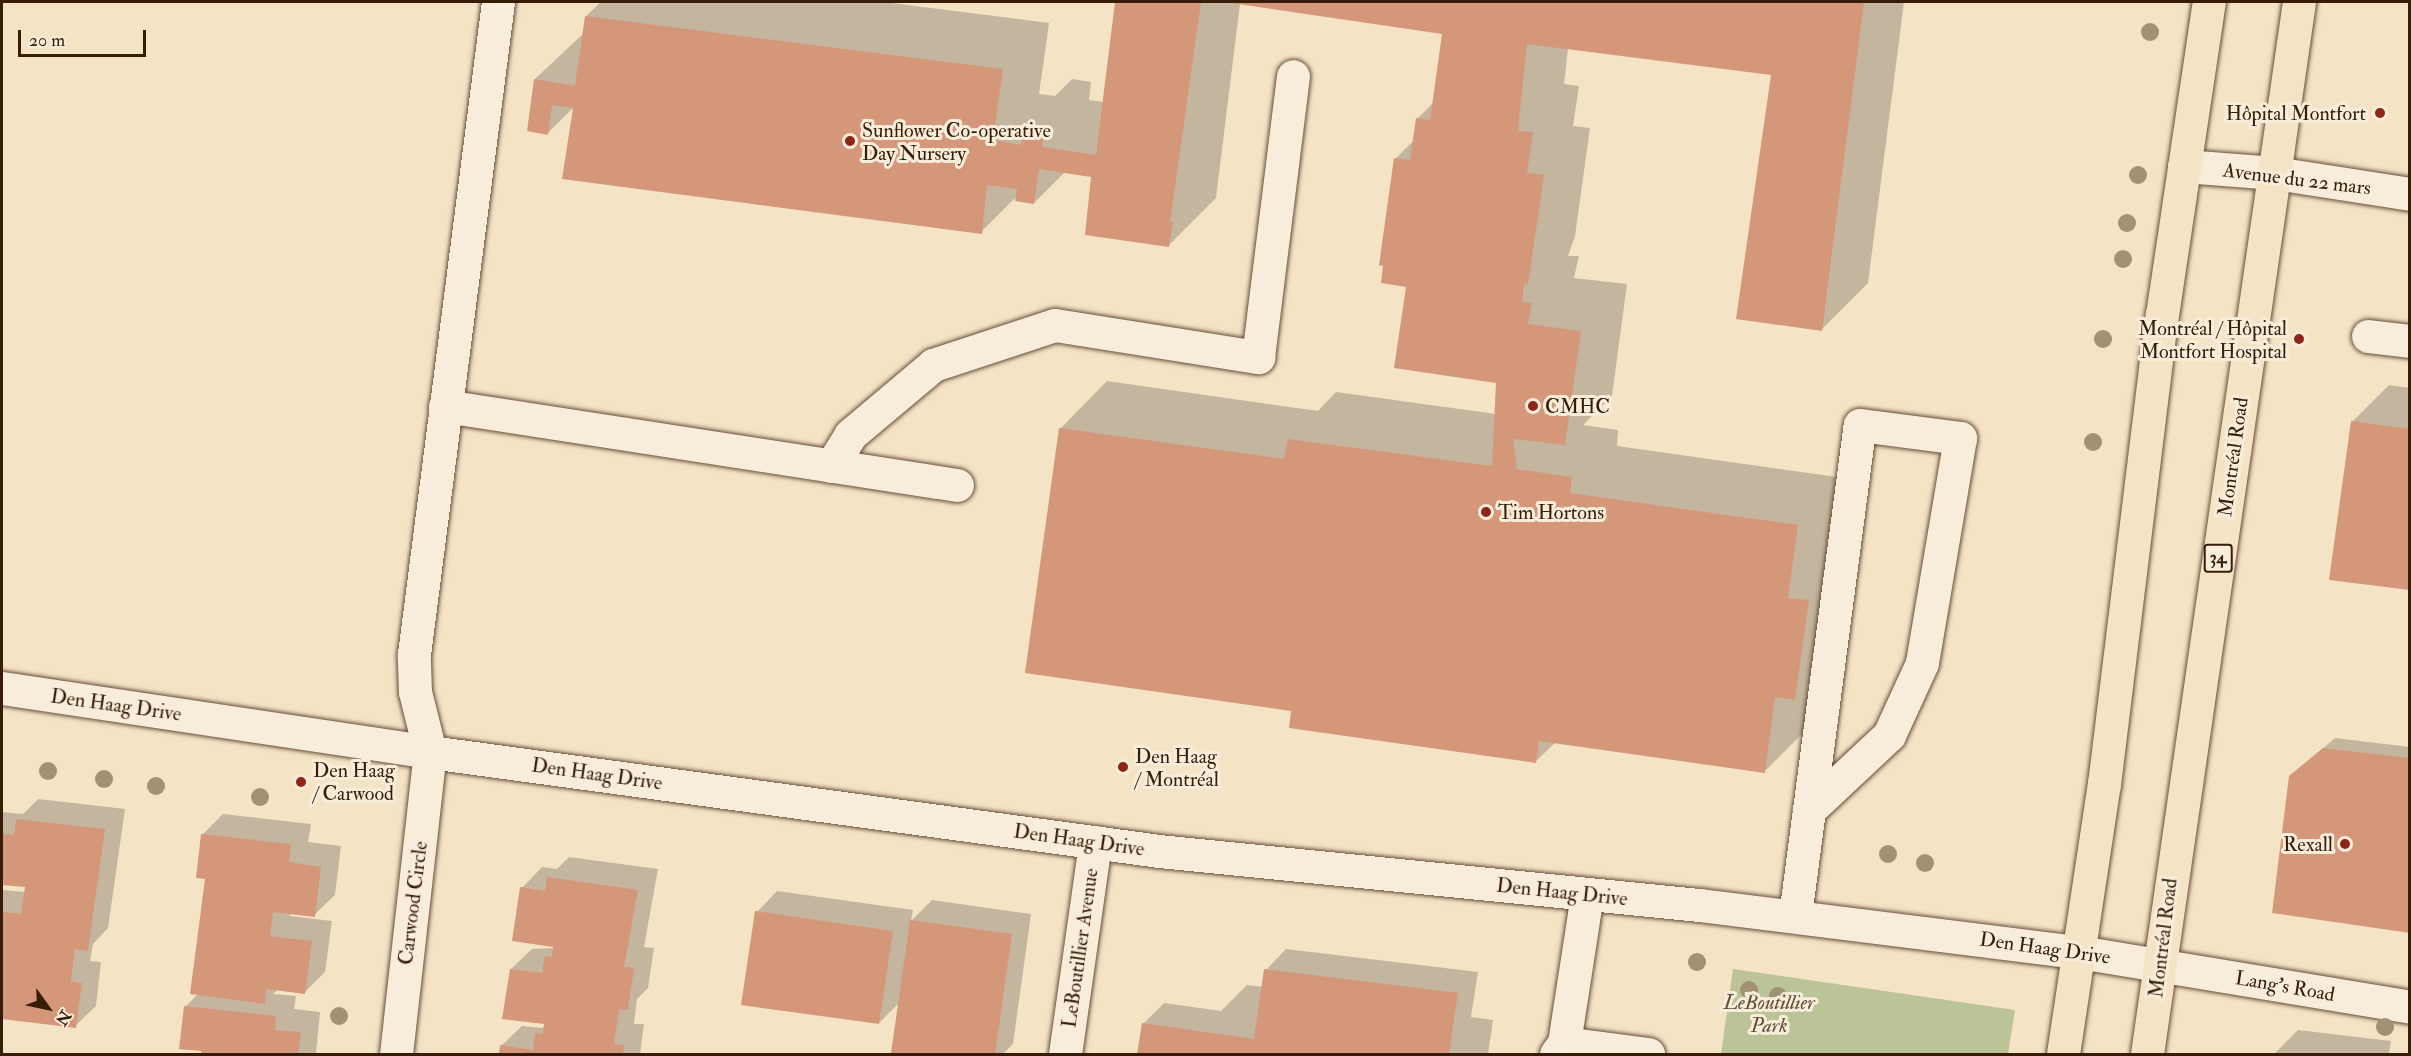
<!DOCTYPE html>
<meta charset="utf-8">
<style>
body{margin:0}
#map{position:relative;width:2411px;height:1056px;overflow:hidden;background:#f5e3c6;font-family:"IM FELL Double Pica",serif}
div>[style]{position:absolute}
.green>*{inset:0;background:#bbc496}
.shadow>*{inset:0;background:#0003}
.building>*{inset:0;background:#d4977a}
.roads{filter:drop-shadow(0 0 2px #664e38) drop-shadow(0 0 2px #664e38)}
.minor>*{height:33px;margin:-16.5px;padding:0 16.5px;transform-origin:16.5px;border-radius:16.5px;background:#f8edda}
.major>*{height:33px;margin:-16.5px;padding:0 16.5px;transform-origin:16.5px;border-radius:16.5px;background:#f5e3c6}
.trees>*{width:18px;height:18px;margin:-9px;border-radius:50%;background:#a29175}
.dots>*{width:16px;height:16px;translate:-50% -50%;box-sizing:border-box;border:3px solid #f8edda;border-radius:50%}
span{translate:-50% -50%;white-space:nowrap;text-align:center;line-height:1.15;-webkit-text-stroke:6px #f8edda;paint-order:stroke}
.shield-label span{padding:2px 4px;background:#f8edda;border:2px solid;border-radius:4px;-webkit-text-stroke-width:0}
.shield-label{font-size:18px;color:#371c08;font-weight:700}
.poi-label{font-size:20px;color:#371c08}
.right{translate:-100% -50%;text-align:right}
.left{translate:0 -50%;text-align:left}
.street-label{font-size:20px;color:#371c08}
.park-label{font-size:20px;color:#5f4e33;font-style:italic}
.frame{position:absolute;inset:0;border:3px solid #371c08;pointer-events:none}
.north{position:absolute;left:18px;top:978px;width:60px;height:60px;-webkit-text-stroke:4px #f8edda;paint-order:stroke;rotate:123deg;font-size:16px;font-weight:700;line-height:24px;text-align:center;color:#371c08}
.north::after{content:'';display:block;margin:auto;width:21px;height:27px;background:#371c08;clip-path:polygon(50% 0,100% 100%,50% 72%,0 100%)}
.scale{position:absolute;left:18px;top:30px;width:128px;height:27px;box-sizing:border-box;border:3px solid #371c08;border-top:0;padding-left:8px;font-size:18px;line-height:21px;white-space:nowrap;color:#371c08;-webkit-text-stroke:4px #f8edda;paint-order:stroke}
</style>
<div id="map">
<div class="green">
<div style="clip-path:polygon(1733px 969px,2015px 1010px,2008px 1054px,1721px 1054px)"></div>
</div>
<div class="shadow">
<div style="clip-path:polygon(601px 2px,884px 2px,1049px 23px,1039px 94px,1055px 96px,1072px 79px,1091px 82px,1089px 100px,1104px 102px,1117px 2px,1904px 2px,1868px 283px,1821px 330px,1773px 74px,1568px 48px,1564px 84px,1579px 86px,1573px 126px,1590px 128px,1575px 236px,1568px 256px,1579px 256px,1574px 278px,1627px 284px,1612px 396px,1583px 425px,1618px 430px,1617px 446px,1844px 478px,1812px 724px,1765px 771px,1556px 742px,1536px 761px,1293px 709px,1060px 429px,1107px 381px,1318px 411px,1336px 392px,1496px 414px,1498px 382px,1408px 286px,1396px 158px,1414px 140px,1417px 119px,1434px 102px,1444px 32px,1240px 4px,1216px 198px,1169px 245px,1093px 175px,1066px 171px,1034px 203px,1017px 196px,981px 232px,575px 106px,548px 133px,535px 79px,584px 33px,586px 16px)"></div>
<div style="clip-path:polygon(2389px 385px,2410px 388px,2410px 588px,2352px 422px)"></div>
<div style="clip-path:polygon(2335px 738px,2410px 747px,2410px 931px,2290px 777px)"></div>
<div style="clip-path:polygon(38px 799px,125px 809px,108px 928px,93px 944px,90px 961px,101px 962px,96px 1006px,75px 1026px,2px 1017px,2px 890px,26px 892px,26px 886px,2px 883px,2px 812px,23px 814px)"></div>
<div style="clip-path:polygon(223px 814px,311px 824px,308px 842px,341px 846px,335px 895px,314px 915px,291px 912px,290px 916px,332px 921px,325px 972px,305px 992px,278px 989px,273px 994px,296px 996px,294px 1009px,320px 1012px,316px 1054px,202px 1054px,185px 1007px,198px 994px,207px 878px,203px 834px)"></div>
<div style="clip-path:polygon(569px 857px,658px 869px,644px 947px,654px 948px,648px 988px,637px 999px,634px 1024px,644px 1024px,640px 1054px,500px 1054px,501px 1046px,522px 1026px,542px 1028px,548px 1023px,511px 969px,532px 949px,555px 948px,522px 888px,542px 867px,557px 869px)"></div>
<div style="clip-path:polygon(777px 891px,913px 910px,911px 921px,932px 900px,1031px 914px,1013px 1044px,1003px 1054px,893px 1052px,900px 1002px,879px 1023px,757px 912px)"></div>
<div style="clip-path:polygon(1286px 949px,1478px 972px,1471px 1017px,1493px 1020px,1488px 1054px,1139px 1054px,1143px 1024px,1164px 1003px,1221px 1011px,1247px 985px,1263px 987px,1266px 970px)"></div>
<div style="clip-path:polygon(2298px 1030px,2391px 1041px,2389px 1054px,2274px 1054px)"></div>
</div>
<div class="building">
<div style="clip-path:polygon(1115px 2px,1201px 2px,1170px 222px,1173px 222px,1169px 247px,1085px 235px,1091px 177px,1039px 169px,1034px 204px,1015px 201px,1017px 189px,987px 185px,982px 234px,562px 179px,573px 108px,552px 105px,548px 135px,527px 131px,534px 79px,575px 86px,585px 16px,1003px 69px,993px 140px,1021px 145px,1024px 125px,1045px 128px,1042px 147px,1096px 155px)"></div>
<div style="clip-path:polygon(1225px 2px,1864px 2px,1822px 331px,1736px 319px,1771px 75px,1527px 44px,1518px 131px,1533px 132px,1527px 173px,1544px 175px,1528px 285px,1524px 284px,1522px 302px,1532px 303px,1528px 324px,1581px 331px,1565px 445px,1513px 439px,1517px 469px,1572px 477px,1570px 493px,1798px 525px,1788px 598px,1809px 600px,1795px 700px,1775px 697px,1765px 773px,1539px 741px,1536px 763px,1289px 728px,1291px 711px,1025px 673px,1059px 428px,1284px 459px,1288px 439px,1492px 466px,1496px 383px,1394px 368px,1406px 287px,1381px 283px,1383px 266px,1379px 265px,1394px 158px,1410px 160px,1416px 118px,1430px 120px,1442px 34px)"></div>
<div style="clip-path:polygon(2351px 421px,2410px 429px,2410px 590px,2329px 580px)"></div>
<div style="clip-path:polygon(2323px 748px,2410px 758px,2410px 933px,2272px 913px,2289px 776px)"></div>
<div style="clip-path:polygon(16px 819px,105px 829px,88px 951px,75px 949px,71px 981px,82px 983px,76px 1028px,2px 1019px,2px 912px,21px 914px,25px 887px,2px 885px,2px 834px,14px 835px)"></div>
<div style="clip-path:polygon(201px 834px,291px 844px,289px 862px,321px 867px,315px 917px,273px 912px,270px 936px,312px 941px,305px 994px,266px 989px,265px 1004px,190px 994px,205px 879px,196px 878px)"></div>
<div style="clip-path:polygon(547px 877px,638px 890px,624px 967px,634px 968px,628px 1010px,619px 1009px,614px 1044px,624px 1045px,623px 1054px,499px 1054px,500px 1045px,533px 1050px,535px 1033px,543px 1034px,544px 1024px,502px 1019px,510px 969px,542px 973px,545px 956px,552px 957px,553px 947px,512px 941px,520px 887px,545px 891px)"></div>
<div style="clip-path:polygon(755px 911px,893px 931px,879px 1024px,741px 1005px)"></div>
<div style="clip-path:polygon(910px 920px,1012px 934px,995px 1054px,891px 1053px)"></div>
<div style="clip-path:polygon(1264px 969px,1458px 993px,1449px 1054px,1137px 1054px,1142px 1023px,1254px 1039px)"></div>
<div style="clip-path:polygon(184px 1006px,276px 1016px,275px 1030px,301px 1032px,298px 1054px,201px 1054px,201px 1051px,179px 1049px)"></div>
</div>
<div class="roads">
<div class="minor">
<div style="left:2184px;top:166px;width:91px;rotate:4.4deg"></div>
<div style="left:2275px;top:173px;width:137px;rotate:8.8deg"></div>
<div style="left:2368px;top:336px;width:42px;rotate:6.8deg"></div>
<div style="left:445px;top:406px;width:518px;rotate:8.77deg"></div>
<div style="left:831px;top:466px;width:36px;rotate:-58deg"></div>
<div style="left:850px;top:435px;width:109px;rotate:-40.1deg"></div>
<div style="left:933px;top:365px;width:128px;rotate:-18.2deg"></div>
<div style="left:1055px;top:325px;width:206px;rotate:9deg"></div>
<div style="left:1258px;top:357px;width:283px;rotate:-82.9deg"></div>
<div style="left:2px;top:688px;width:433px;rotate:8.5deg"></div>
<div style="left:430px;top:752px;width:736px;rotate:7.73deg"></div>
<div style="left:1159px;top:851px;width:543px;rotate:5.71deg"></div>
<div style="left:1699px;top:905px;width:383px;rotate:7.1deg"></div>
<div style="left:2079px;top:952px;width:336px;rotate:9.4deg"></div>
<div style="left:1795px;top:916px;width:495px;rotate:-82.5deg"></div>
<div style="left:1860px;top:425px;width:101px;rotate:7.4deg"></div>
<div style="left:1960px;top:438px;width:228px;rotate:99.6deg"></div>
<div style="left:1922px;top:663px;width:79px;rotate:114.6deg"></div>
<div style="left:1889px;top:735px;width:110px;rotate:136.8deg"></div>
<div style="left:1564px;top:1043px;width:85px;rotate:7.5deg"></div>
<div style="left:396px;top:1054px;width:304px;rotate:-83.6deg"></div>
<div style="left:430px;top:752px;width:62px;rotate:-104deg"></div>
<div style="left:415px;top:692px;width:38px;rotate:-92deg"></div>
<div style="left:414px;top:654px;width:657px;rotate:-82.66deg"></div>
<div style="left:1065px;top:1054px;width:214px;rotate:-81.9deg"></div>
<div style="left:1556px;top:1054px;width:14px;rotate:-54deg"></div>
<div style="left:1564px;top:1043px;width:150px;rotate:-81.2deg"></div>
</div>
<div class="major">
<div style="left:2063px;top:1054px;width:273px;rotate:-81.4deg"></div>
<div style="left:2104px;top:784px;width:473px;rotate:-83deg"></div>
<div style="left:2162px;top:315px;width:317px;rotate:-81.5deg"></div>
<div style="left:2147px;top:1054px;width:1063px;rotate:-81.78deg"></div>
</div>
</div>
<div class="trees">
<div style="left:2150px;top:32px"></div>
<div style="left:2138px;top:175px"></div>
<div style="left:2127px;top:223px"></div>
<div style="left:2123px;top:259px"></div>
<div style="left:2103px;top:339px"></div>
<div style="left:2093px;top:442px"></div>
<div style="left:48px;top:771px"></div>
<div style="left:104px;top:779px"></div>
<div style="left:156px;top:786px"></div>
<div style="left:260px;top:797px"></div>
<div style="left:1888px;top:854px"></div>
<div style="left:1925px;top:863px"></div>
<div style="left:1697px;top:962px"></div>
<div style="left:1749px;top:990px"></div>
<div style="left:1778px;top:996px"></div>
<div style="left:339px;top:1016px"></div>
<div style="left:2385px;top:1027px"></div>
</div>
<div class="dots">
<div style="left:2380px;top:113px;background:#8f2418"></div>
<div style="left:850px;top:141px;background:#8f2418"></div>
<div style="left:2299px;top:339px;background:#8f2418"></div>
<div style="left:1533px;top:406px;background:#8f2418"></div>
<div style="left:1486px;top:512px;background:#8f2418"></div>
<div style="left:1123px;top:767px;background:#8f2418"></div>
<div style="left:301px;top:782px;background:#8f2418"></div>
<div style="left:2345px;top:844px;background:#8f2418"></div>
</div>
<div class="shield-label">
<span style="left:2218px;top:558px">34</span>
</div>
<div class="poi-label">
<span class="right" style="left:2366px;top:113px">Hôpital Montfort</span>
<span class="left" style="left:862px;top:142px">Sunflower Co-operative<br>Day Nursery</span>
<span class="right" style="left:2287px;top:340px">Montréal / Hôpital<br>Montfort Hospital</span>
<span class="left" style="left:1545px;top:406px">CMHC</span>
<span class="left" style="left:1498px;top:512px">Tim Hortons</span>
<span class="left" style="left:1135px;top:768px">Den Haag<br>/ Montréal</span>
<span class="left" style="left:313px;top:782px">Den Haag<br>/ Carwood</span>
<span class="right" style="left:2333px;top:844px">Rexall</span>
</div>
<div class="street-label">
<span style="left:2297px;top:179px;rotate:7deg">Avenue du 22 mars</span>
<span style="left:2233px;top:457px;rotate:-82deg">Montréal Road</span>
<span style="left:116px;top:705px;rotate:8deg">Den Haag Drive</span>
<span style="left:597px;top:774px;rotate:8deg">Den Haag Drive</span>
<span style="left:1079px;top:840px;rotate:8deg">Den Haag Drive</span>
<span style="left:1562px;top:892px;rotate:6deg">Den Haag Drive</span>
<span style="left:413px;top:903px;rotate:-83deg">Carwood Circle</span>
<span style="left:2163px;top:938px;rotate:-83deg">Montréal Road</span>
<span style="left:1080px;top:948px;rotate:-82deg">LeBoutillier Avenue</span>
<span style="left:2045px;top:948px;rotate:8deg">Den Haag Drive</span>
<span style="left:2285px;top:986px;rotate:10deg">Lang's Road</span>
</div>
<div class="park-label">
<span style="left:1769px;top:1014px">LeBoutillier<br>Park</span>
</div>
<div class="frame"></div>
<div class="north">N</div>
<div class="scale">20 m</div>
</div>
